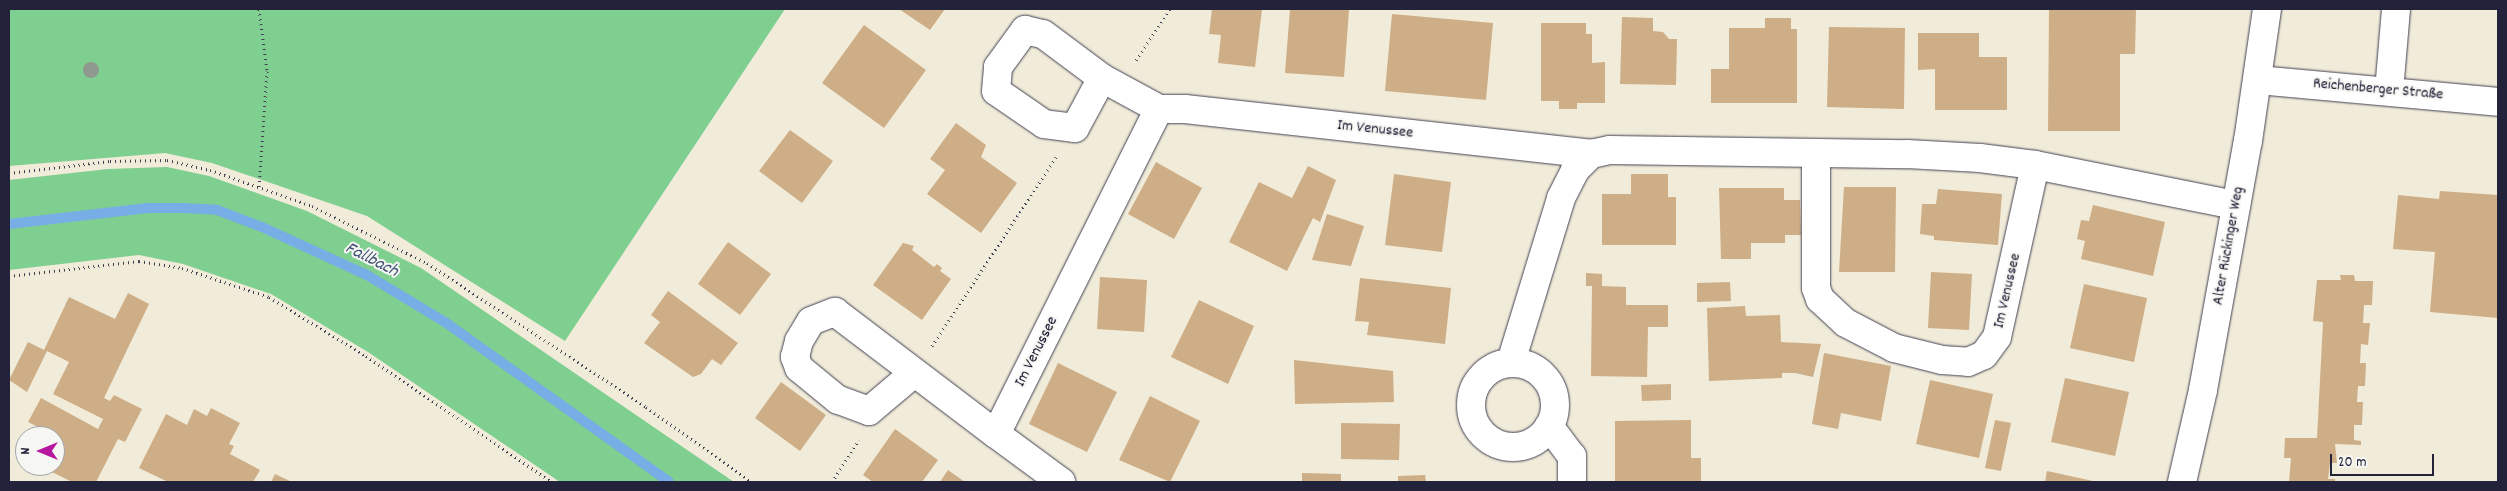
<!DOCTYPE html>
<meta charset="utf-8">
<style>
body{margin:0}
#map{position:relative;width:2507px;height:491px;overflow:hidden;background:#f1ebd9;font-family:Dekko,sans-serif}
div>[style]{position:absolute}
.green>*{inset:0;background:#7ecf90}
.stream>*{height:10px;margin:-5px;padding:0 5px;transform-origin:5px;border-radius:5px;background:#77aee6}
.building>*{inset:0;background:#ceae86}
.path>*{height:3px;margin-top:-1.5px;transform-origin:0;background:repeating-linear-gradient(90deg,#414053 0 1px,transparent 0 5px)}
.roads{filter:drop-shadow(0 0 1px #414053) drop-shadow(0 0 1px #414053)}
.minor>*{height:28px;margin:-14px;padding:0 14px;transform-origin:14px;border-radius:14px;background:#fff}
.minor>.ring{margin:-14px;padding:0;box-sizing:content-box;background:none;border:28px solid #fff;border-radius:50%}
.tertiary>*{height:28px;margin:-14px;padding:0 14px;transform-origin:14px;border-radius:14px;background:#fff}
.trees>*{width:16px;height:16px;margin:-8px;border-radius:50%;background:#8f9990}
span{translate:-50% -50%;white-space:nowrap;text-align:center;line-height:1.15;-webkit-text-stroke:4px #f6f6f2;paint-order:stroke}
.street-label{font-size:16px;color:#22223b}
.water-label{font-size:18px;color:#405377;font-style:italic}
.frame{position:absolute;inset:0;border:10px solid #22223b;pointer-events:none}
.north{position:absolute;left:15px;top:426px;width:50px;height:50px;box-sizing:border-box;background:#f6f6f2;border:1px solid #a1a1a9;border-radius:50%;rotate:270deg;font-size:14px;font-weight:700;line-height:20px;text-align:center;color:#22223b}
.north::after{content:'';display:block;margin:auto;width:18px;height:22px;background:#b5179e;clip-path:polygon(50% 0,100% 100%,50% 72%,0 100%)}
.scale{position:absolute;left:2330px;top:454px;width:104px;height:22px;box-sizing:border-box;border:2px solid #22223b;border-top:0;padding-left:6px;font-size:15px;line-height:18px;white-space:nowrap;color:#22223b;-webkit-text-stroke:4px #f6f6f2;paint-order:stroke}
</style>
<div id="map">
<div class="green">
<div style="clip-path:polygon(9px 9px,785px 9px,565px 341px,367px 216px,212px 163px,165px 153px,9px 166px)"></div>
<div style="clip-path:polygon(167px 167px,209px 176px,307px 211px,421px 268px,734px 482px,560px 482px,368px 352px,271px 294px,183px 264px,139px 255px,9px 270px,9px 180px,108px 169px)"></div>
</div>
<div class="stream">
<div style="left:9px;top:224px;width:140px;rotate:-6.6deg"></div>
<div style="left:148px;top:208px;width:35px"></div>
<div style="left:183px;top:208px;width:34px;rotate:3deg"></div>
<div style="left:217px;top:210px;width:48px;rotate:20.7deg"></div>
<div style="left:262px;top:227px;width:115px;rotate:24.6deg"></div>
<div style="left:367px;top:275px;width:91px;rotate:31.1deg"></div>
<div style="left:445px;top:322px;width:275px;rotate:35.5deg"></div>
</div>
<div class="building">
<div style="clip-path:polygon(899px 9px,945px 9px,930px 30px)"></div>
<div style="clip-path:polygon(1212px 9px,1262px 9px,1255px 67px,1218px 63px,1221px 35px,1209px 34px)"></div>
<div style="clip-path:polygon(1290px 9px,1349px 10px,1344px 77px,1285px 73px)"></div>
<div style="clip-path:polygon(2049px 9px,2136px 9px,2135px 54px,2120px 54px,2120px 131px,2048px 131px)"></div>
<div style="clip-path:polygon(1392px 14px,1493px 23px,1486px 100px,1385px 91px)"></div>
<div style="clip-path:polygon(1622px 17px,1653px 18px,1653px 31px,1663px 32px,1669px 39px,1677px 39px,1676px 85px,1620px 84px)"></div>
<div style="clip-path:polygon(1765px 18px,1791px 18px,1791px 29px,1797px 29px,1797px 103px,1711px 103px,1711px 69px,1729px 69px,1729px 28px,1765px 28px)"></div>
<div style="clip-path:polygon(1541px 23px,1586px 23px,1586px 34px,1592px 34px,1592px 63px,1605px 62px,1605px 103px,1577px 103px,1577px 109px,1559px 109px,1559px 101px,1541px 101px)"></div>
<div style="clip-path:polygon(864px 25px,926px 70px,884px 128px,822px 83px)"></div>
<div style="clip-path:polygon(1829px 27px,1905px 28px,1904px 109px,1827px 107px)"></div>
<div style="clip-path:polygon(1918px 33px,1979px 33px,1979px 57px,2007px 57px,2007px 110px,1935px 110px,1935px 69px,1918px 70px)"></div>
<div style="clip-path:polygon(956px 123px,986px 145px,981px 157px,1017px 183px,981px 233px,927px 194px,945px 170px,930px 159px)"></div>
<div style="clip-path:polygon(790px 130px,833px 161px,802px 203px,759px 171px)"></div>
<div style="clip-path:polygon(1156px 162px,1202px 188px,1174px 239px,1128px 214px)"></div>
<div style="clip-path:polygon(1308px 166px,1336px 180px,1320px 222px,1313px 218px,1287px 271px,1229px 242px,1259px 182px,1292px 198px)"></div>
<div style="clip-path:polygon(1394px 174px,1451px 182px,1442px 252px,1385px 245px)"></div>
<div style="clip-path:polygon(1631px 174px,1668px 174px,1668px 197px,1676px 197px,1676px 245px,1602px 245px,1602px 194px,1631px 194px)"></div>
<div style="clip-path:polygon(1844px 187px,1896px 187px,1895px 272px,1839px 272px)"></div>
<div style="clip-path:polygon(1719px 188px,1784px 188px,1784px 200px,1800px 200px,1801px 235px,1785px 235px,1785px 243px,1751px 243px,1751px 259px,1721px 259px)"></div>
<div style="clip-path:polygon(1938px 189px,2002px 194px,1998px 245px,1934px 240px,1934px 236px,1920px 234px,1922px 204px,1936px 204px)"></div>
<div style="clip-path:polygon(2440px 191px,2498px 195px,2498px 318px,2430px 312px,2435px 252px,2393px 249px,2398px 195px,2439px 199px)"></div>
<div style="clip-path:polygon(2093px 205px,2165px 222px,2153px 276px,2081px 259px,2085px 241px,2077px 239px,2081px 220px,2089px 221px)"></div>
<div style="clip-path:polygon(1327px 214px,1364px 226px,1351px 266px,1312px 260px)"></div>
<div style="clip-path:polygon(728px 242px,771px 274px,740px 315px,698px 284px)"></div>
<div style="clip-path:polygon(903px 243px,914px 246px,912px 250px,934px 267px,937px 264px,942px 268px,940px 271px,951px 279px,922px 320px,873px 285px)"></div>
<div style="clip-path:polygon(1931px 272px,1972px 274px,1969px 330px,1928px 328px)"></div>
<div style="clip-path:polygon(1586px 273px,1602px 274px,1602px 286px,1626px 287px,1626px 305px,1668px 305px,1668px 327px,1648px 327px,1647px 377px,1591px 376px,1592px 286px,1586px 286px)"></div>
<div style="clip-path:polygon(2340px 275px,2354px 275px,2355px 281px,2373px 281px,2372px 305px,2364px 305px,2363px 323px,2370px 323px,2368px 345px,2361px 344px,2360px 363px,2366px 363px,2365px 386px,2358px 386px,2357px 402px,2363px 402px,2362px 425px,2354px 425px,2354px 440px,2361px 441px,2361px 445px,2335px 444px,2337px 463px,2330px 463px,2328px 479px,2335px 479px,2335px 482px,2289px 482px,2291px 458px,2284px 458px,2285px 438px,2317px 438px,2323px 322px,2313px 321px,2317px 280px,2341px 280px)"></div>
<div style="clip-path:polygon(1100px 277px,1147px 280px,1144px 332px,1097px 329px)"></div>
<div style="clip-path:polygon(1360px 278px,1451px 288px,1445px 344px,1367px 335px,1369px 322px,1355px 321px)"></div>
<div style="clip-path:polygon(1730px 282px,1731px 301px,1697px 302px,1697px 283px)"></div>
<div style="clip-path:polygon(2084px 284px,2147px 298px,2134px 362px,2070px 348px)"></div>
<div style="clip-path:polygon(668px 291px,738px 343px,721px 365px,712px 359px,701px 374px,693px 377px,644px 343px,660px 322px,651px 315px)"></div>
<div style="clip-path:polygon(128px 293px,149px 304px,104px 398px,110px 401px,114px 395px,142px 409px,125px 442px,118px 439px,96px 482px,72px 482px,40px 466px,55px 466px,55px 436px,36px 436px,40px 428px,28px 422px,41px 398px,98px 429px,103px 419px,53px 394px,69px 362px,47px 351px,27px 392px,9px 380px,28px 342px,44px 350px,69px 297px,115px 319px)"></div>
<div style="clip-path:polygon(1199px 300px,1254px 326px,1228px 384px,1171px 357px)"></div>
<div style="clip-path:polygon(1745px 306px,1746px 316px,1780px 315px,1781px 342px,1821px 344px,1813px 377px,1795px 373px,1782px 373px,1782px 378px,1709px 381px,1707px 308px)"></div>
<div style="clip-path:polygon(1824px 353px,1891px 366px,1881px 421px,1841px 413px,1838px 429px,1812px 424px)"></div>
<div style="clip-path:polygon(1294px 360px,1393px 371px,1394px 402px,1295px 404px)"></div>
<div style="clip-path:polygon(1058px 363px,1117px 392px,1087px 452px,1029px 424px)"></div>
<div style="clip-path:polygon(2065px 378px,2129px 392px,2115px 456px,2051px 442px)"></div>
<div style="clip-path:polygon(1930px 380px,1993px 394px,1979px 458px,1916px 444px)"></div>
<div style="clip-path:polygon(781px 382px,826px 415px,800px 451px,755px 418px)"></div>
<div style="clip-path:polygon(1671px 384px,1671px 400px,1642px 401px,1641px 385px)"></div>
<div style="clip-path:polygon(1150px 396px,1200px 421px,1170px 482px,1119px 460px)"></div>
<div style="clip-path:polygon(211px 408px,240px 423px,229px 444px,234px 446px,230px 454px,260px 470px,253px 482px,168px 482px,139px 468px,166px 414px,187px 425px,194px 409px,207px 416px)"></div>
<div style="clip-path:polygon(1691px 420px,1691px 458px,1701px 458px,1701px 482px,1615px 482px,1615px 421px)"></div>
<div style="clip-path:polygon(1995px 420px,2011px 423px,2001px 471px,1985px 468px)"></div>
<div style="clip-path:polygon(1341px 423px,1400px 424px,1399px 460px,1341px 459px)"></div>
<div style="clip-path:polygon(895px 429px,938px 460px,922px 482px,873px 482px,863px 475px)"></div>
<div style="clip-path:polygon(948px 470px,965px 482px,940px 482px)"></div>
<div style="clip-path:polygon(2047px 471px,2093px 481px,2093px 482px,2045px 482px)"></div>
<div style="clip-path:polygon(1302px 473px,1341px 474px,1341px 482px,1302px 482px)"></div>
<div style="clip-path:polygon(275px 474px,292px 482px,271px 482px)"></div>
<div style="clip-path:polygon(1425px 475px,1426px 482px,1398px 482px,1398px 476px)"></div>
</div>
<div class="path">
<div style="left:259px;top:9px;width:63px;rotate:82.6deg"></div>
<div style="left:267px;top:71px;width:116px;rotate:93.9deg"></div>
<div style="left:1136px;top:60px;width:61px;rotate:-56.3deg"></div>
<div style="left:9px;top:173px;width:102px;rotate:-6.8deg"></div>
<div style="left:110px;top:161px;width:57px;rotate:-1deg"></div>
<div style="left:167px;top:160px;width:44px;rotate:13.1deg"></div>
<div style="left:210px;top:170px;width:108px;rotate:19.4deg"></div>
<div style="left:312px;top:206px;width:128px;rotate:26.4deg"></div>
<div style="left:427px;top:263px;width:262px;rotate:33.3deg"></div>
<div style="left:646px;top:407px;width:130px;rotate:35.3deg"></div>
<div style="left:9px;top:276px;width:131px;rotate:-6.6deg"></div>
<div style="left:139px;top:261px;width:44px;rotate:9.2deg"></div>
<div style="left:182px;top:268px;width:92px;rotate:18.4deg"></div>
<div style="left:269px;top:297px;width:114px;rotate:31.3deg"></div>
<div style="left:366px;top:356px;width:225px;rotate:34.1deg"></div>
<div style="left:932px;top:346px;width:226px;rotate:-56.7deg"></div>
<div style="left:832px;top:482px;width:50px;rotate:-57.3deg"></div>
</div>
<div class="roads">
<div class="minor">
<div style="left:1102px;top:78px;width:57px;rotate:118.4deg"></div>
<div style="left:1075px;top:128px;width:31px;rotate:-173deg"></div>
<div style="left:1044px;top:124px;width:58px;rotate:-145.5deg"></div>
<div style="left:996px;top:91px;width:24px;rotate:-85deg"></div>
<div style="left:998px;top:67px;width:46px;rotate:-53.9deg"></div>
<div style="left:1025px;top:30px;width:18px;rotate:13deg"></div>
<div style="left:1043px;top:34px;width:74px;rotate:36.7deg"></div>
<div style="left:1102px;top:78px;width:65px;rotate:28.5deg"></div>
<div style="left:2258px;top:80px;width:241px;rotate:5.2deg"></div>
<div style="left:2389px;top:91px;width:82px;rotate:-85.1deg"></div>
<div style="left:1816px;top:153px;width:135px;rotate:90deg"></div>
<div style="left:1816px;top:288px;width:12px;rotate:70deg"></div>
<div style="left:1820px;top:299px;width:35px;rotate:43deg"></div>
<div style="left:1846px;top:323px;width:54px;rotate:27.5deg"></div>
<div style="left:1894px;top:348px;width:49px;rotate:14deg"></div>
<div style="left:1942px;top:360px;width:26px;rotate:4deg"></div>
<div style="left:1968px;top:362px;width:17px;rotate:-24deg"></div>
<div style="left:1984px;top:355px;width:22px;rotate:-54deg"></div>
<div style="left:1997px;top:337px;width:176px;rotate:-77.5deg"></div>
<div style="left:1511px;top:362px;width:171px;rotate:-73deg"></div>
<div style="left:1561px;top:198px;width:31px;rotate:-63deg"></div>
<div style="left:1575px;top:170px;width:23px;rotate:-45deg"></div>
<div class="ring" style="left:1471px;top:363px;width:56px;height:56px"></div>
<div style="left:914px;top:373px;width:59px;rotate:139.8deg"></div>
<div style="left:869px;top:411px;width:33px;rotate:-160deg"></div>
<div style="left:838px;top:400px;width:50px;rotate:-140.6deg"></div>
<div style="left:799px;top:368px;width:12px;rotate:-110deg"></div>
<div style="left:795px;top:357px;width:16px;rotate:-76deg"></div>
<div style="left:799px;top:341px;width:23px;rotate:-59deg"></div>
<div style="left:811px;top:321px;width:26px;rotate:-21deg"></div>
<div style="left:835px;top:312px;width:202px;rotate:37.2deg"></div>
<div style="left:996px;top:434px;width:364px;rotate:-63.4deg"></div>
<div style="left:1159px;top:109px;width:26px"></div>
<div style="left:1185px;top:109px;width:408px;rotate:6.3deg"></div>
<div style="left:1591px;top:154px;width:19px;rotate:-12deg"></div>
<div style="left:1610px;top:150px;width:297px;rotate:0.8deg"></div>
<div style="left:1907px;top:154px;width:73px;rotate:3.1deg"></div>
<div style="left:1980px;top:158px;width:55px;rotate:7.3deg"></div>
<div style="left:2035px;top:165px;width:205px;rotate:11.3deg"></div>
<div style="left:1549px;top:426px;width:38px;rotate:53deg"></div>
<div style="left:1572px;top:456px;width:26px;rotate:90deg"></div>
<div style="left:996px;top:434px;width:81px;rotate:36.4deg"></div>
</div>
<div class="tertiary">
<div style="left:2182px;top:482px;width:94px;rotate:-77.1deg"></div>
<div style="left:2203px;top:390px;width:253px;rotate:-79.8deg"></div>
<div style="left:2248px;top:141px;width:133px;rotate:-81.8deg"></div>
</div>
</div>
<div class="trees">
<div style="left:91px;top:70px"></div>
</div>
<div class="street-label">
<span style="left:2378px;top:90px;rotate:5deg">Reichenberger Straße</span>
<span style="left:1375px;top:130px;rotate:6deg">Im Venussee</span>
<span style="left:2229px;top:246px;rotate:-80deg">Alter Rückinger Weg</span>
<span style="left:2008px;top:291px;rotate:-77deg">Im Venussee</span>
<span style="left:1037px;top:352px;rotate:-63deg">Im Venussee</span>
</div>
<div class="water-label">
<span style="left:371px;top:261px;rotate:27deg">Fallbach</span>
</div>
<div class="frame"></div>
<div class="north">N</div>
<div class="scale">20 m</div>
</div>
